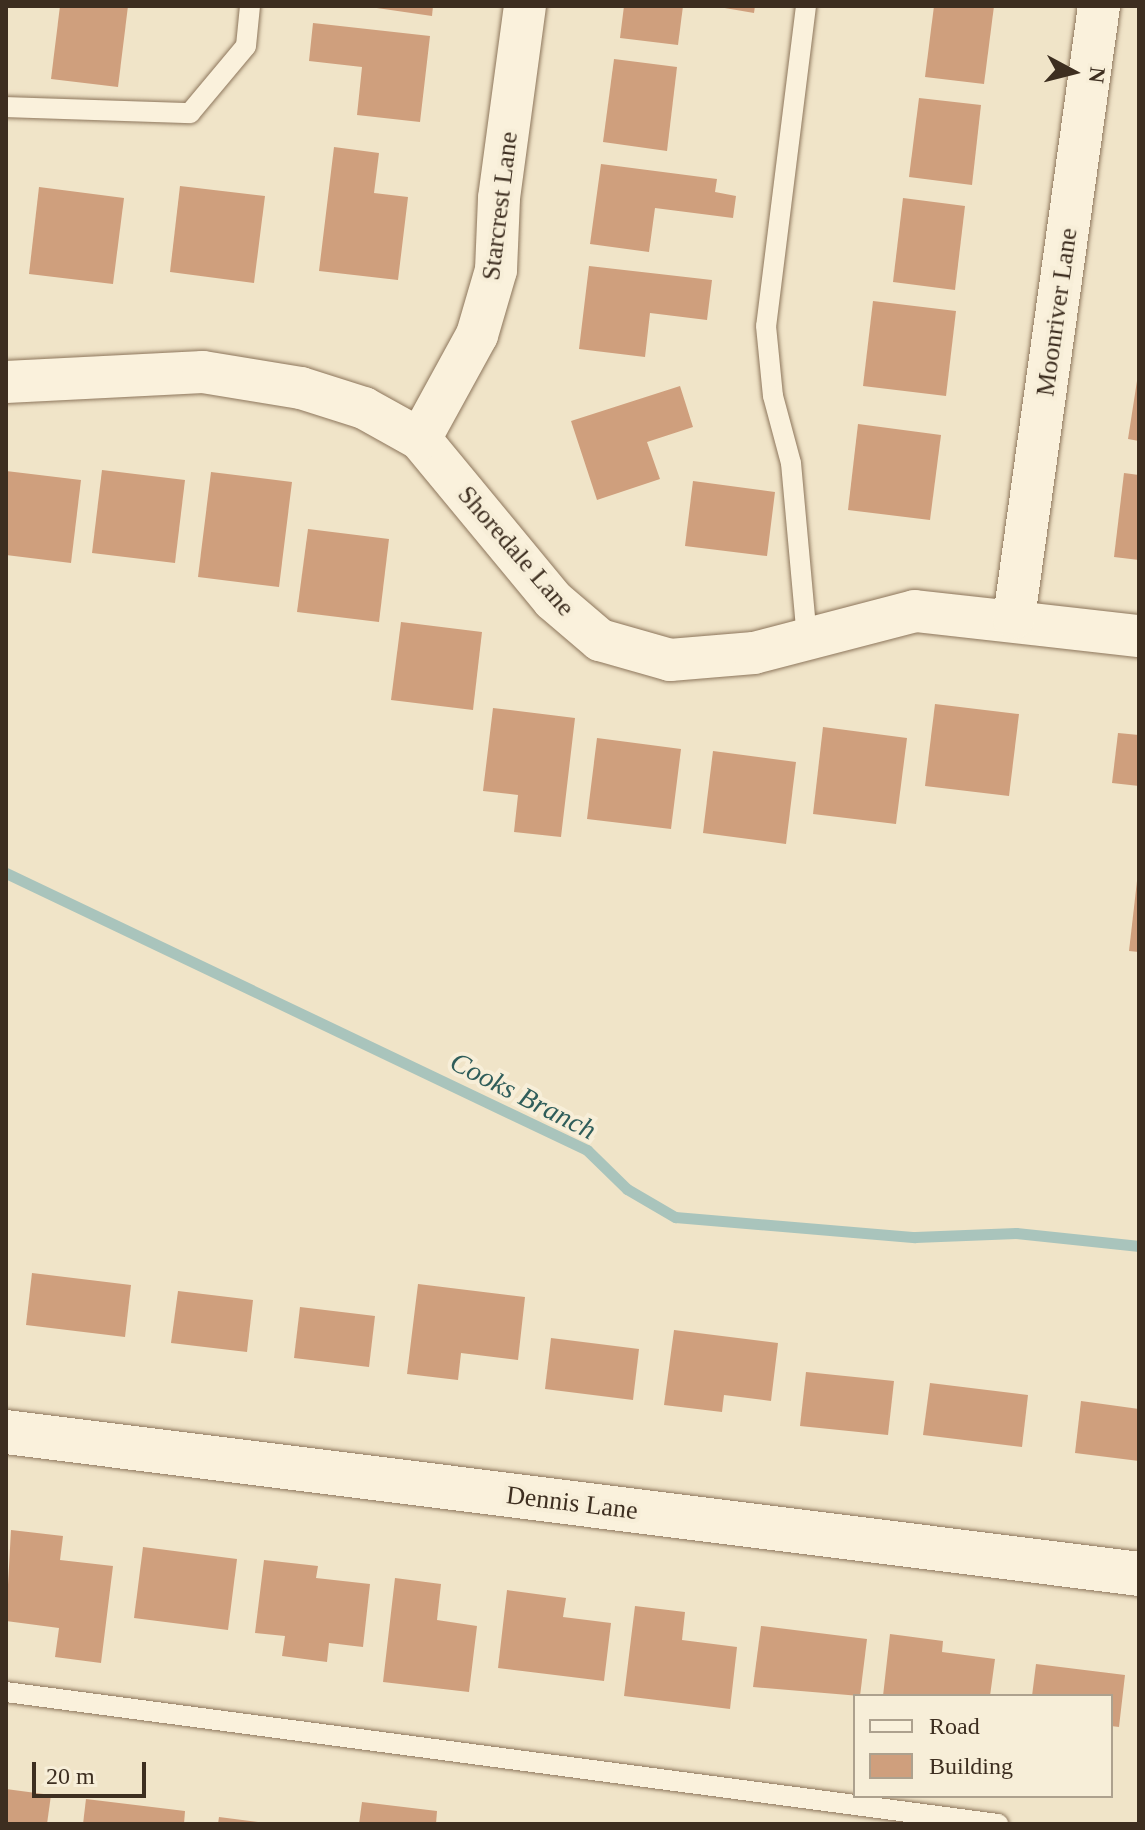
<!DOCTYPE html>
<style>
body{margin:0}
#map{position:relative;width:1145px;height:1830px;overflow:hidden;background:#f0e4c8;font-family:Georgia,serif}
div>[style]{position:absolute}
.stream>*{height:11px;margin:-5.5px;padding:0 5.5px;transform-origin:5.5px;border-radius:5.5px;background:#a9c4bc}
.building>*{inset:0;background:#cf9f7d}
.roads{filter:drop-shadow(0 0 2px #8d765c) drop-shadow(0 0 2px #8d765c)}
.service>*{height:20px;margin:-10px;padding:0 10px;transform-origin:10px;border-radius:10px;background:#faf1dc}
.minor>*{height:42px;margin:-21px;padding:0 21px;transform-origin:21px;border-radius:21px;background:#faf1dc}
.tertiary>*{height:44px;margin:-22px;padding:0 22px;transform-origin:22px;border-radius:22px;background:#faf1dc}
span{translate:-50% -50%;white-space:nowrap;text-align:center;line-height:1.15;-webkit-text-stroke:8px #f7eed8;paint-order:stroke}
.street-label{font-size:26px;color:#3d2e20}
.water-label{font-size:28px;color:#2f5d5a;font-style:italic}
.frame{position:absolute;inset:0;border:8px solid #3d2e20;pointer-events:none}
.legend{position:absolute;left:853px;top:1694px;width:260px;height:104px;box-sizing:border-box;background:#f7eed8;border:2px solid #ada18e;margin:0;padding:10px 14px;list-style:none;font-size:24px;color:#3d2e20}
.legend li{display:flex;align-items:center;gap:16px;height:40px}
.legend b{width:40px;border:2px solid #ada18e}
.north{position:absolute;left:1033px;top:32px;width:80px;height:80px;-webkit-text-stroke:6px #f7eed8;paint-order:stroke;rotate:97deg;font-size:22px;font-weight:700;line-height:32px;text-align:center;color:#3d2e20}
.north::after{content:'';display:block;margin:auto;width:28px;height:36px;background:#3d2e20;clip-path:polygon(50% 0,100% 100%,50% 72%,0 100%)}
.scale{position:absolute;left:32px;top:1762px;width:114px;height:36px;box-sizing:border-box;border:4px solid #3d2e20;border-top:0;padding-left:10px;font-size:24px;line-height:28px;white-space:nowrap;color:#3d2e20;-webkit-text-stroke:6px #f7eed8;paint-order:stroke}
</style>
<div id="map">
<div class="stream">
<div style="left:6px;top:873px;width:644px;rotate:25.49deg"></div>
<div style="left:587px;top:1150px;width:56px;rotate:44.3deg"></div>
<div style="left:627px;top:1189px;width:56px;rotate:30.3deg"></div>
<div style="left:675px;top:1217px;width:241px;rotate:4.8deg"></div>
<div style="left:915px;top:1237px;width:101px;rotate:-2.3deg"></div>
<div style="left:1016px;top:1233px;width:124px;rotate:6deg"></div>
</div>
<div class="building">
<div style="clip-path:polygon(60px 6px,128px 6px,118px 87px,51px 79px)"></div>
<div style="clip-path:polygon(363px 6px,433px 6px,432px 16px)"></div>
<div style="clip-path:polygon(624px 6px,683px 6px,678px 45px,620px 38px)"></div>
<div style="clip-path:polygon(713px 6px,755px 6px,754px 13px)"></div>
<div style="clip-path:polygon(934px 6px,994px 6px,984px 84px,925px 77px)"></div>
<div style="clip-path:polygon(313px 23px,430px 36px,420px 122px,357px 115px,362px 67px,309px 61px)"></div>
<div style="clip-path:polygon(614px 59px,677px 67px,667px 151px,603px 142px)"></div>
<div style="clip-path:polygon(919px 98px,981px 105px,972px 185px,909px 177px)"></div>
<div style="clip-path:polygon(334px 147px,379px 153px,374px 193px,408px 197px,398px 280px,319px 271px)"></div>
<div style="clip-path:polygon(601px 164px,717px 179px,715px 192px,736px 196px,733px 218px,655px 208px,649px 252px,590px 244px)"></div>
<div style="clip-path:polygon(180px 186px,265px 196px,254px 283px,170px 272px)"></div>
<div style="clip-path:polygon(39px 187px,124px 198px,113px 284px,29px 274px)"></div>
<div style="clip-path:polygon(903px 198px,965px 206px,955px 290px,893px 282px)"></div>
<div style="clip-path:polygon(589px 266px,712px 280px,707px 320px,650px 313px,645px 357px,579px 349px)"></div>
<div style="clip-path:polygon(873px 301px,956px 311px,946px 396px,863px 386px)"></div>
<div style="clip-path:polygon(1139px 368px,1139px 441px,1128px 439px)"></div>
<div style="clip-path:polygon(680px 386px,693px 427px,647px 442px,660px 479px,597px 500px,571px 421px)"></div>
<div style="clip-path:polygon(858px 424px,941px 435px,930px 520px,848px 510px)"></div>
<div style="clip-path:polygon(102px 470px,185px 480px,175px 563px,92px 553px)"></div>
<div style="clip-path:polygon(6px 471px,81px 480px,71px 563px,6px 555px)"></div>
<div style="clip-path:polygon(211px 472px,292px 482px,279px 587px,198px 577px)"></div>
<div style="clip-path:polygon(1124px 473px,1139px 475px,1139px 560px,1114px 557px)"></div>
<div style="clip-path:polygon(693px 481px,775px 492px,767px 556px,685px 546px)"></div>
<div style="clip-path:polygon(308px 529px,389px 539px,379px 622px,297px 612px)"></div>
<div style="clip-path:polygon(401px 622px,482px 632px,473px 710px,391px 700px)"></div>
<div style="clip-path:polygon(935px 704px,1019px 714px,1009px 796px,925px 786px)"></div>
<div style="clip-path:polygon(493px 708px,575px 718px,561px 837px,514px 832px,518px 795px,483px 791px)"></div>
<div style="clip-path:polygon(823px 727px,907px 738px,896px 824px,813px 814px)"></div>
<div style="clip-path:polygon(1118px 733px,1139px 735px,1139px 786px,1112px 783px)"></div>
<div style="clip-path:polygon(597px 738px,681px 749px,671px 829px,587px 819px)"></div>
<div style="clip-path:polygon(713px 751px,796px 762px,786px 844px,703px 833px)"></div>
<div style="clip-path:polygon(1137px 881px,1139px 881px,1139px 952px,1129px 951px)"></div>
<div style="clip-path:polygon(32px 1273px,131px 1285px,125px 1337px,26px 1325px)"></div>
<div style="clip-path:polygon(418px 1284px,525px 1297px,518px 1360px,461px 1353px,458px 1380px,407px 1374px)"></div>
<div style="clip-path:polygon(178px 1291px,253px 1300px,247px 1352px,171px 1343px)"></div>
<div style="clip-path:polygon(300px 1307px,375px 1316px,369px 1367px,294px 1358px)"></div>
<div style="clip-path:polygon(674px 1330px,778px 1343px,771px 1401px,724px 1395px,722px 1412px,664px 1405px)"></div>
<div style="clip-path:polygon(551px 1338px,639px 1349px,633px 1400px,545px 1389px)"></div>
<div style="clip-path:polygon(806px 1372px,894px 1381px,888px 1435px,800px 1426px)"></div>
<div style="clip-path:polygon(930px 1383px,1028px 1395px,1022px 1447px,923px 1435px)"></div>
<div style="clip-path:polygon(1081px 1401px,1139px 1409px,1139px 1461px,1075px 1453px)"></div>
<div style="clip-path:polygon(11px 1530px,63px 1536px,60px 1560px,113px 1566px,101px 1663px,55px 1657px,59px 1628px,6px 1621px)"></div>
<div style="clip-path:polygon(143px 1547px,237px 1559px,228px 1630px,134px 1618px)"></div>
<div style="clip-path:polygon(264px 1560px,318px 1566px,316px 1578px,370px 1584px,363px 1647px,329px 1643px,327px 1662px,282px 1656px,285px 1636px,255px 1633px)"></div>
<div style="clip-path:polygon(395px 1578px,441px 1584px,437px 1620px,477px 1626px,469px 1692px,383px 1682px)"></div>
<div style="clip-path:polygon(507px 1590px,566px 1598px,563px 1617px,611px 1623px,604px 1681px,498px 1668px)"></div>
<div style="clip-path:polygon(635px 1606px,685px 1612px,682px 1640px,737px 1647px,730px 1709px,624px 1696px)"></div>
<div style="clip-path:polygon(761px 1626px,867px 1639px,860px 1696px,753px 1687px)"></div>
<div style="clip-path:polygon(890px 1634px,943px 1641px,942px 1652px,995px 1659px,990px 1696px,883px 1696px)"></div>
<div style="clip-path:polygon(1036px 1664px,1125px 1675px,1119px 1727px,1111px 1726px,1111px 1696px,1032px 1696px)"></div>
<div style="clip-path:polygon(6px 1789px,51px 1795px,47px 1824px,6px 1824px)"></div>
<div style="clip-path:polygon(86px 1799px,185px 1811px,184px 1824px,83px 1824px)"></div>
<div style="clip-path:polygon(362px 1802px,437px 1811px,436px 1824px,359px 1824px)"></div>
<div style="clip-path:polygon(219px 1817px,258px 1822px,258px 1824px,218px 1824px)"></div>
</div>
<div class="roads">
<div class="service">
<div style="left:806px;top:6px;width:322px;rotate:97.1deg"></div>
<div style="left:766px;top:326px;width:70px;rotate:84.3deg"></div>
<div style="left:773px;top:396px;width:69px;rotate:75deg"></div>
<div style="left:791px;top:463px;width:177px;rotate:84.8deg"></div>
<div style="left:6px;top:107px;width:184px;rotate:1.9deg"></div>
<div style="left:190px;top:113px;width:87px;rotate:-50.1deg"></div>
<div style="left:246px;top:46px;width:40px;rotate:-84.3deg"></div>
<div style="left:6px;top:1692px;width:1001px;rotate:7.58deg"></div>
</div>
<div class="minor">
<div style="left:6px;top:382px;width:197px;rotate:-2.9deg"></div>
<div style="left:203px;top:372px;width:99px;rotate:9.3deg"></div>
<div style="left:301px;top:388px;width:66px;rotate:17.6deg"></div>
<div style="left:364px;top:408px;width:64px;rotate:29deg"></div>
<div style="left:420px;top:439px;width:209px;rotate:50.4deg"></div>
<div style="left:553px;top:600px;width:62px;rotate:40.4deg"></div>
<div style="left:600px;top:640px;width:73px;rotate:15.9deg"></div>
<div style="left:670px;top:660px;width:84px;rotate:-4.8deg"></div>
<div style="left:754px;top:653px;width:166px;rotate:-14.6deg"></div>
<div style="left:915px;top:611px;width:225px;rotate:6.4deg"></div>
<div style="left:420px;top:439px;width:119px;rotate:-61.3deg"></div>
<div style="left:477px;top:335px;width:68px;rotate:-73.7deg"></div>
<div style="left:496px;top:270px;width:72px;rotate:-87.6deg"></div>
<div style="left:499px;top:198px;width:194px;rotate:-82.3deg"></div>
<div style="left:1014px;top:618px;width:618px;rotate:-82.09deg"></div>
</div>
<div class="tertiary">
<div style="left:6px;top:1432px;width:1142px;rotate:7.14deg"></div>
</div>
</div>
<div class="street-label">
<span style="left:500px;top:206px;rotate:-83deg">Starcrest Lane</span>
<span style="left:1057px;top:312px;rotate:-82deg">Moonriver Lane</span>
<span style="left:516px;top:551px;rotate:49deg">Shoredale Lane</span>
<span style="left:572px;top:1503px;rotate:7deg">Dennis Lane</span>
</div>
<div class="water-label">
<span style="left:523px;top:1096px;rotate:27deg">Cooks Branch</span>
</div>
<div class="frame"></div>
<ul class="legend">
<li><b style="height:10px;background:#faf1dc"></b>Road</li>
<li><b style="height:22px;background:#cf9f7d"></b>Building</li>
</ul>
<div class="north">N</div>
<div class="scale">20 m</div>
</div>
